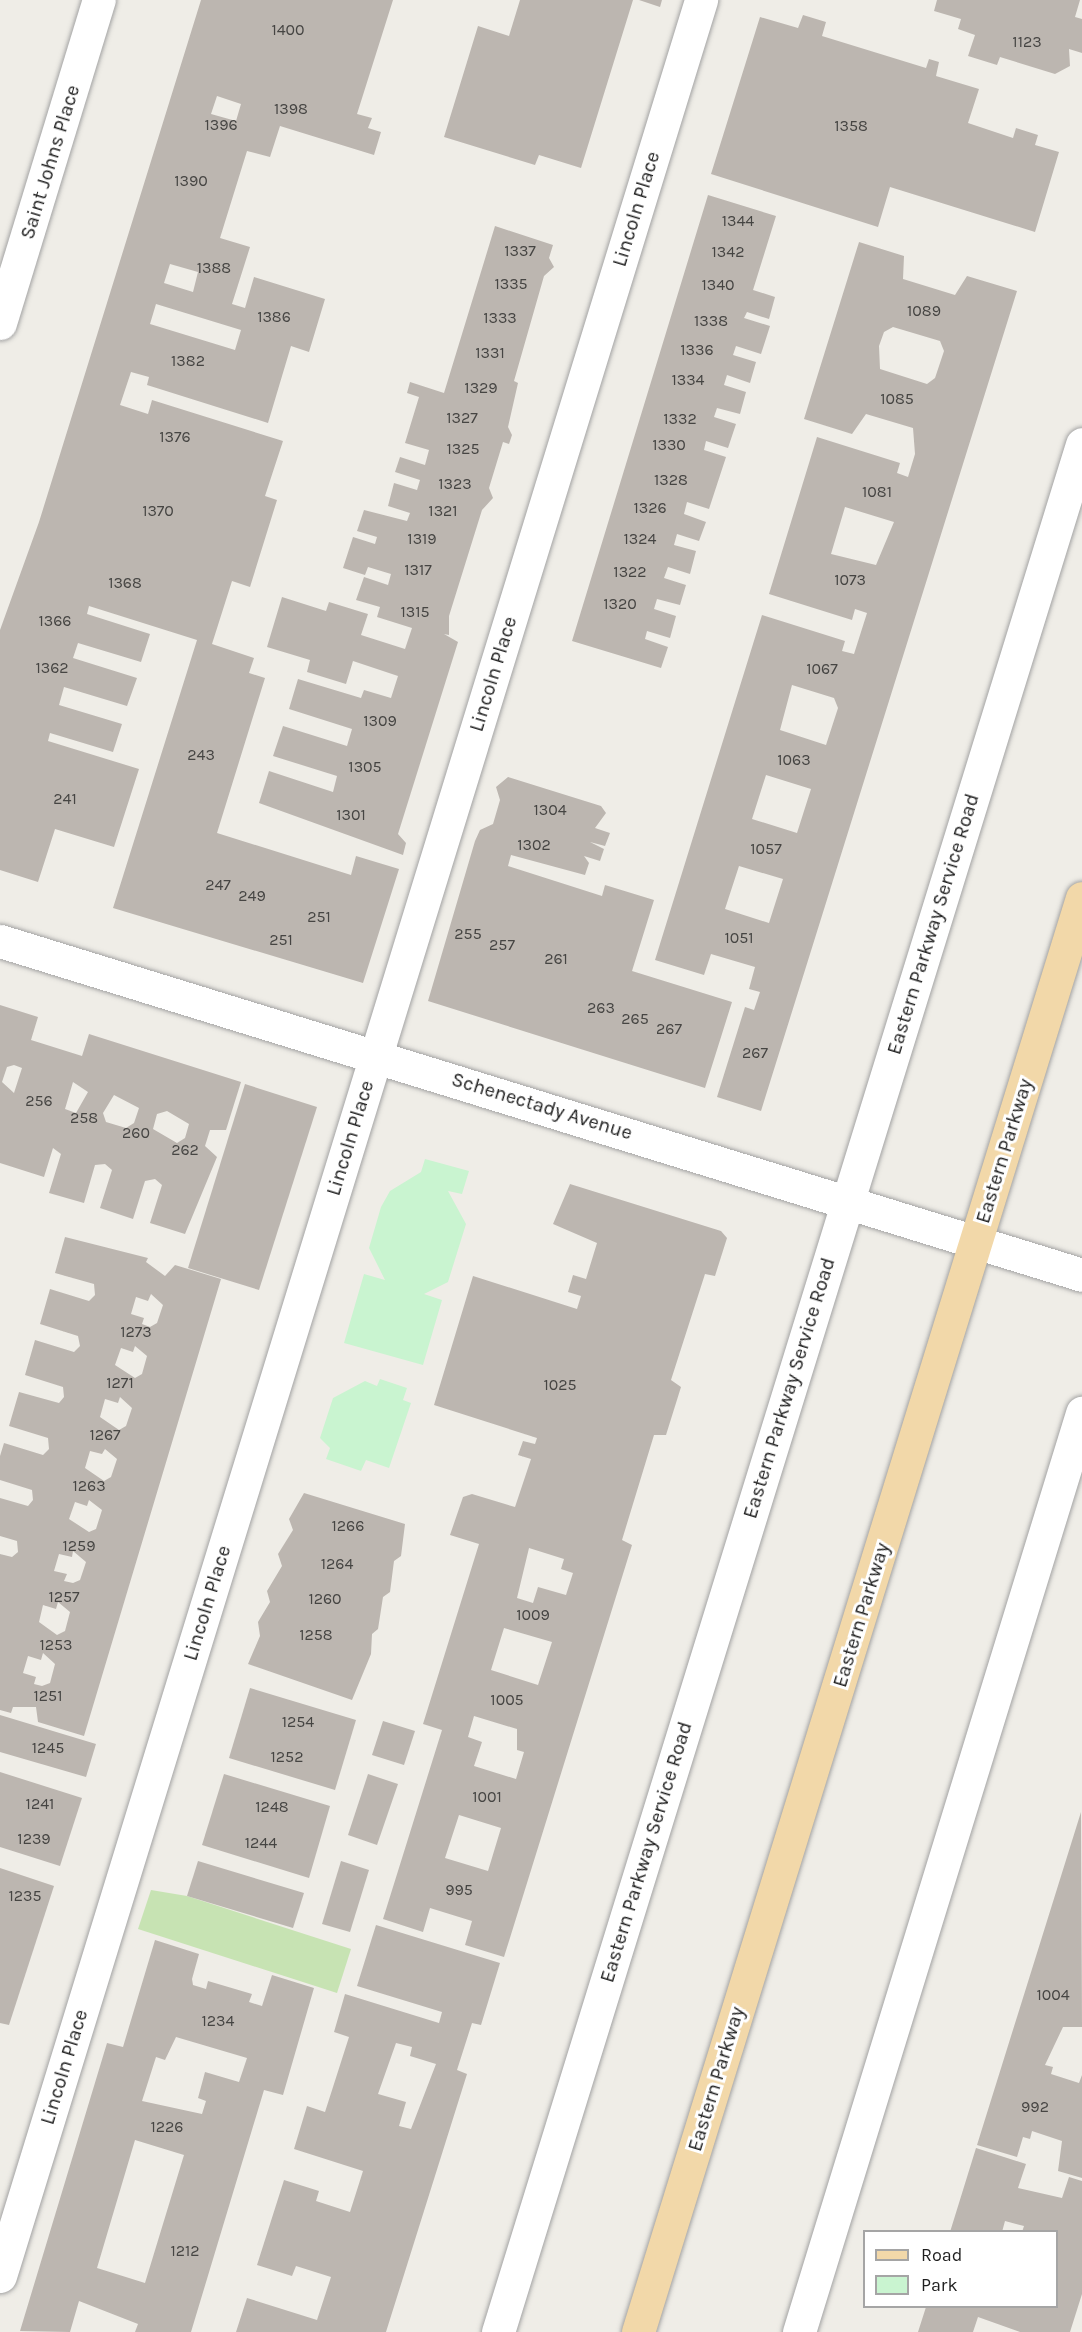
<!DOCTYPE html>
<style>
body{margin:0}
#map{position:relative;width:1082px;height:2332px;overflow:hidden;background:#efede7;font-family:Karla,sans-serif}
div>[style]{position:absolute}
.grass>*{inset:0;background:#c7e3b3}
.park>*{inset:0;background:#c9f4d0}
.building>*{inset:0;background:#bcb6b0}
.roads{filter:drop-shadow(0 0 2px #a3a3a3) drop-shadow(0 0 2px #a3a3a3)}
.minor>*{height:33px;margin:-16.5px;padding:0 16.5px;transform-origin:16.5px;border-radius:16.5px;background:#fff}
.major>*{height:33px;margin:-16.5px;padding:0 16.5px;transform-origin:16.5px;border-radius:16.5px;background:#f2d8a9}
span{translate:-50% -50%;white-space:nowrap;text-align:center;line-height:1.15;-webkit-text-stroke:6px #fff;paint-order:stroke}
.number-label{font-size:16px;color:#464543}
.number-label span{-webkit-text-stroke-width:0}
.street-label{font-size:20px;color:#1f1f1f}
.legend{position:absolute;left:863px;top:2230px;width:195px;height:78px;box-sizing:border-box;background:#fff;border:2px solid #a5a5a5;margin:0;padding:8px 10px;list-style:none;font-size:18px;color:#1f1f1f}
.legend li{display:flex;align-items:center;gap:12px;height:30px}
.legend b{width:30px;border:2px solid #a5a5a5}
</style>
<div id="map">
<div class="grass">
<div style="clip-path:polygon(151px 1890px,187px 1896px,351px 1949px,337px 1993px,138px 1929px)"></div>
</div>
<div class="park">
<div style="clip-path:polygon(425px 1159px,469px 1171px,462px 1194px,448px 1191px,466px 1224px,448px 1282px,424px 1294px,442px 1300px,423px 1365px,344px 1343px,364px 1274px,385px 1280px,369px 1248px,381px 1207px,390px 1191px,421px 1172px)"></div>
<div style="clip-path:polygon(380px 1379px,407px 1388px,403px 1400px,411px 1403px,389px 1468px,366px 1460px,361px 1471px,326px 1459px,330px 1448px,320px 1438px,333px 1398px,365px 1381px,377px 1386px)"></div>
</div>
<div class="building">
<div style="clip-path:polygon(evenodd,201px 0,393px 0,357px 114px,372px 118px,368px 128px,381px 132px,374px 155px,280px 126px,270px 157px,247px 151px,220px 238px,250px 247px,232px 304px,245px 308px,254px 277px,325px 299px,309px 352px,291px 346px,268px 423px,147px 385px,149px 377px,131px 372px,120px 405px,148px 414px,152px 400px,283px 441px,265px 496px,277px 500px,250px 587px,232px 581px,212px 644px,254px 658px,249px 673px,265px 678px,217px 833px,351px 875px,356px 856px,399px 869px,363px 983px,113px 908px,197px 640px,89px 606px,87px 614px,150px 634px,141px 662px,78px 643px,73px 658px,137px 678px,127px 706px,64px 687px,59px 705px,122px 724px,113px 752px,50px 733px,48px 741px,139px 769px,114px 847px,55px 829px,38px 882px,0 870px,0 630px,39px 522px,201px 0,217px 96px,241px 104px,236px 121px,211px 114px,217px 96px,201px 0,170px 264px,198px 272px,193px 292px,164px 283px,170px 264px,201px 0,156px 304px,241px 330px,235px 350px,150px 324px,156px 304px)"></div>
<div style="clip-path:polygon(520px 0,633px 0,581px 168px,539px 155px,535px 165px,444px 137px,478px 26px,509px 36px)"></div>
<div style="clip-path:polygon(639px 0,662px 0,660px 7px)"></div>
<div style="clip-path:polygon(937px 0,1080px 0,1075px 17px,1082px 19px,1082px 53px,1069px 49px,1070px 66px,1055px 74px,1000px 57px,997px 65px,968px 56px,975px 35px,958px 29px,961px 19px,934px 11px)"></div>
<div style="clip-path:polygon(803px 15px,826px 22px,822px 36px,926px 68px,929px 59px,939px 62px,936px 76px,979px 89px,968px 123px,1013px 138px,1016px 128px,1038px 135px,1035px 145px,1059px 152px,1035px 232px,890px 187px,878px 227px,711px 174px,760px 17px,798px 28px)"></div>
<div style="clip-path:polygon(708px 195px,776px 216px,753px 290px,775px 297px,769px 319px,747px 312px,744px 318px,770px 326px,761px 354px,736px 346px,733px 355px,756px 362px,750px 383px,727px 375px,724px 385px,746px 392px,740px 414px,717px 408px,714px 417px,736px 424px,728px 448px,706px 441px,704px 450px,726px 457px,709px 509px,687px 502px,684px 514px,706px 522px,699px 541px,677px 534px,674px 545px,696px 551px,690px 574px,668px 567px,664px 578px,686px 585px,680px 605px,657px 599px,654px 609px,676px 616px,670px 638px,647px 631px,645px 639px,668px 647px,661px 668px,572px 641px)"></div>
<div style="clip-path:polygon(495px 226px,553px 245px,549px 258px,554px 267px,544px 276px,514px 381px,518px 383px,508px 427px,512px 435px,509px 444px,503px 442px,489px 488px,493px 498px,482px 510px,449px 616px,449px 635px,444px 634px,458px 642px,398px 834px,406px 843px,403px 855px,259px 803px,269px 771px,333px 792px,337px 776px,273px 756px,283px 726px,347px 746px,352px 729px,289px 709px,298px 679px,361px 698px,364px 690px,391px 698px,398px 676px,353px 661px,346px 684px,307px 672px,310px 660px,267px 647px,282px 597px,326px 611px,329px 602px,368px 614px,361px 635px,405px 649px,412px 628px,377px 617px,380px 607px,356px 600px,364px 577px,388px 585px,391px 574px,368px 567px,365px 575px,343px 568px,353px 537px,375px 544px,377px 537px,357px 531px,364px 510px,407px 521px,410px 513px,388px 506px,394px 483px,417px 490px,420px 480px,395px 472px,400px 457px,425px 465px,429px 450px,405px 443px,419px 397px,407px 393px,410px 382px,444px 393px)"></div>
<div style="clip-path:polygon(evenodd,859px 242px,904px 256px,903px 279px,955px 295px,967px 276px,1017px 291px,761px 1111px,717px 1097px,745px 1007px,754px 1010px,760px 992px,749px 989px,755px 967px,711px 954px,704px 975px,655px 960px,762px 615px,845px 641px,842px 651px,854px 654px,867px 613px,855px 609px,852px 620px,769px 594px,817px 437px,900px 463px,897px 473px,908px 477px,915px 454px,913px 428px,866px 414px,852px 434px,804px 419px,859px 242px,893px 327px,940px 341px,944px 351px,935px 378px,927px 384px,880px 369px,879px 346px,884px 332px,893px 327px,859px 242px,845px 507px,894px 522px,876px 565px,831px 554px,845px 507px,859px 242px,792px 685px,834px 698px,838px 708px,826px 745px,780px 730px,792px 685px,859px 242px,766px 775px,811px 789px,797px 833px,752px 819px,766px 775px,859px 242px,739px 866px,783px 879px,769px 923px,725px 909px,739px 866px)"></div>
<div style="clip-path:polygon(508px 777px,601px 806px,606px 813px,595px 828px,610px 833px,605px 846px,590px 842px,604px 849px,600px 861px,584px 856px,589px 863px,585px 875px,511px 855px,508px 866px,602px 896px,605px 885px,654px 900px,632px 971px,732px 1002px,705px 1088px,428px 1001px,475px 841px,480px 830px,493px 824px,500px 800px,496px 787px)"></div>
<div style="clip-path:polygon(evenodd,0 1005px,38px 1017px,31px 1040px,82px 1056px,89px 1034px,241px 1082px,226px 1130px,210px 1130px,205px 1146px,217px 1157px,185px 1234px,150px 1223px,162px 1185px,155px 1179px,145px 1181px,133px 1219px,100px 1208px,112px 1170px,105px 1164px,95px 1165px,84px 1203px,49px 1193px,61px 1154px,53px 1148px,44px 1177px,0 1163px,0 1005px,14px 1065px,22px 1068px,14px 1093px,2px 1082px,7px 1067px,14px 1065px,0 1005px,73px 1082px,88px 1092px,76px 1113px,65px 1109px,73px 1082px,0 1005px,114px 1095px,139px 1108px,134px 1123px,126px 1128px,106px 1122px,103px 1113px,114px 1095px,0 1005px,167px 1111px,189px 1124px,185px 1138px,177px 1143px,153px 1129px,157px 1114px,167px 1111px)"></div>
<div style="clip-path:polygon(245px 1084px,317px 1107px,259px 1290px,188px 1268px)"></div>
<div style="clip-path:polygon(evenodd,570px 1184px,721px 1231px,727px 1238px,715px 1276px,705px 1274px,671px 1380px,681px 1387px,666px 1435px,654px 1435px,622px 1540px,632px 1545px,504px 1957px,465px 1945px,472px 1921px,430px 1908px,423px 1932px,383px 1919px,442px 1730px,423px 1724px,479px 1544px,450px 1535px,463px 1497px,472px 1494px,515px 1507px,531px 1459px,518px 1455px,523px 1441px,535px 1444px,537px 1438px,434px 1405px,473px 1276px,577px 1309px,581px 1296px,568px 1292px,573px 1275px,586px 1279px,597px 1243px,553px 1224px,570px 1184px,529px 1548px,564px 1559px,561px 1569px,573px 1573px,566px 1595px,538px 1587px,533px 1603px,517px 1598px,529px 1548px,570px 1184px,504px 1628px,552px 1642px,538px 1685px,491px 1670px,504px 1628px,570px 1184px,474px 1716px,517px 1729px,517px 1750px,524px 1752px,516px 1779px,474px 1766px,482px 1742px,468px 1737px,474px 1716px,570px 1184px,459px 1815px,501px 1828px,488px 1871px,445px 1858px,459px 1815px)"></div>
<div style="clip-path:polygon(evenodd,65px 1237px,148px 1258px,146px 1262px,165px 1276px,175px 1265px,221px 1279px,84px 1736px,38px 1722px,36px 1707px,13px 1707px,11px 1713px,0 1710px,0 1554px,12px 1557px,18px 1552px,17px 1541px,0 1536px,0 1498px,28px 1506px,33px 1500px,32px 1490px,0 1480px,0 1456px,4px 1443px,43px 1455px,49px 1449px,48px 1438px,9px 1426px,19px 1392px,59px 1403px,64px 1397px,63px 1387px,25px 1375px,35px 1340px,74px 1352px,80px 1346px,78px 1336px,40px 1324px,50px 1289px,89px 1301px,95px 1295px,94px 1284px,55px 1273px,65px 1237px,151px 1294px,163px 1305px,157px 1323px,150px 1327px,142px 1324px,144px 1318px,131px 1314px,136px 1297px,148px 1301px,151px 1294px,65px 1237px,135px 1346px,147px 1356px,142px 1374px,135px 1378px,115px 1365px,121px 1348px,133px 1352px,135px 1346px,65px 1237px,120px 1397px,132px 1408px,126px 1426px,119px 1430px,100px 1417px,105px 1399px,118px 1403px,120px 1397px,65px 1237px,105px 1449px,117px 1459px,111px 1477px,104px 1481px,85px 1468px,90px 1451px,102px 1454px,105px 1449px,65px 1237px,89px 1500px,102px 1510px,96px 1529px,89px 1532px,69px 1519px,75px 1502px,87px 1506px,89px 1500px,65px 1237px,73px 1551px,86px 1562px,80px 1580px,73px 1583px,64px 1581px,67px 1574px,54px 1571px,59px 1554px,72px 1557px,73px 1551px,65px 1237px,58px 1602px,70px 1612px,65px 1631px,57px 1635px,39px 1622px,43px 1605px,56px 1609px,58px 1602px,65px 1237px,43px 1653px,55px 1664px,50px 1683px,42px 1686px,34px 1684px,36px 1677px,23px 1673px,28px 1656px,41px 1660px,43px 1653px)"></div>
<div style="clip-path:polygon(304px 1493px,405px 1524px,401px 1556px,394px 1561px,390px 1592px,383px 1597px,378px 1629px,372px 1634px,371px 1654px,352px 1700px,248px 1664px,260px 1636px,258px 1622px,270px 1602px,267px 1591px,282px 1566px,278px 1554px,293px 1530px,289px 1519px)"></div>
<div style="clip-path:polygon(250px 1688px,356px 1720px,335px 1790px,229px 1758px)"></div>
<div style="clip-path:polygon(0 1715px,96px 1744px,86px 1777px,0 1752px)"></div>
<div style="clip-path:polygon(383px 1721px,415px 1731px,404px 1765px,372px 1755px)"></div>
<div style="clip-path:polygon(0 1772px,82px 1798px,60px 1866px,0 1847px)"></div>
<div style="clip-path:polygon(224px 1774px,330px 1806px,309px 1878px,202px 1845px)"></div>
<div style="clip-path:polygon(368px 1774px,398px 1784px,377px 1845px,348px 1835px)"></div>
<div style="clip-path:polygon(1081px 1812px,1082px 2027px,1063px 2027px,1045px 2065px,1053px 2067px,1051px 2074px,1079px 2083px,1082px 2075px,1082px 2178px,1058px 2171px,1062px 2141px,1032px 2131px,1030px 2139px,1023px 2137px,1017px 2157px,977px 2145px)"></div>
<div style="clip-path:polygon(198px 1861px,304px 1893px,293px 1928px,187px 1896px)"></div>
<div style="clip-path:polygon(341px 1861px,369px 1870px,350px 1932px,322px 1924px)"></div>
<div style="clip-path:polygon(0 1868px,54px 1886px,9px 2025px,0 2023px)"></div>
<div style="clip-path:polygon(evenodd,376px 1925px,500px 1963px,481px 2025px,472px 2023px,457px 2070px,467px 2074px,386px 2332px,236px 2332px,247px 2298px,317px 2320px,331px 2277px,296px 2266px,292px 2276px,257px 2265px,284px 2180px,319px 2191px,316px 2201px,350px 2212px,363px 2171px,294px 2149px,307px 2106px,325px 2112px,349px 2037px,334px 2032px,345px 1994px,439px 2023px,442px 2012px,357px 1986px,376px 1925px,396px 2043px,412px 2047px,410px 2056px,436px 2064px,411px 2129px,399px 2126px,406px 2102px,378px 2094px,396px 2043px)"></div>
<div style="clip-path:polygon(evenodd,155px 1940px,199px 1954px,192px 1979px,193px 1985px,206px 1989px,208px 1981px,252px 1994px,249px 2002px,262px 2006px,272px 1975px,314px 1988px,283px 2095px,264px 2090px,191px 2332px,135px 2332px,138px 2324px,79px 2301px,70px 2332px,20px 2331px,107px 2043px,123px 2047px,155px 1940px,176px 2037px,247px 2058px,239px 2082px,205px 2072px,198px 2098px,206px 2101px,202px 2114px,142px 2101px,156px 2057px,165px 2060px,176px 2037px,155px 1940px,135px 2140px,184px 2155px,145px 2283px,97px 2268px,135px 2140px)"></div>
<div style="clip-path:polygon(976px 2148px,1026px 2164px,1018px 2188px,1062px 2198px,1069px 2177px,1082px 2181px,1082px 2294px,1070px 2332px,1020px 2332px,978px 2317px,973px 2332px,918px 2332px,926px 2307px,1056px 2306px,1056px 2232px,1022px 2232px,1024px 2226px,1005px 2221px,1002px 2232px,950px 2232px)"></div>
</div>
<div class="roads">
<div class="minor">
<div style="left:0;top:323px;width:338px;rotate:-73deg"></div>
<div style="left:0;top:941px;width:1132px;rotate:17.15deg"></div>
<div style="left:0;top:2276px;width:2382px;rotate:-72.88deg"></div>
<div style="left:498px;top:2332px;width:1976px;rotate:-72.81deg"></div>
<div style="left:799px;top:2332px;width:962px;rotate:-72.88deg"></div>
</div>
<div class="major">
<div style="left:638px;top:2332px;width:1501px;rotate:-72.8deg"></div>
</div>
</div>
<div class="number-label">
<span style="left:288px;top:30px">1400</span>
<span style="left:1027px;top:42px">1123</span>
<span style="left:291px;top:109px">1398</span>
<span style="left:221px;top:125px">1396</span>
<span style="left:851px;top:126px">1358</span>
<span style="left:191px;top:181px">1390</span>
<span style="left:738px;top:221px">1344</span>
<span style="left:520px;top:251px">1337</span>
<span style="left:728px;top:252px">1342</span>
<span style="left:214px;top:268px">1388</span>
<span style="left:511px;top:284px">1335</span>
<span style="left:718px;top:285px">1340</span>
<span style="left:924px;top:311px">1089</span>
<span style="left:274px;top:317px">1386</span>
<span style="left:500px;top:318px">1333</span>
<span style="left:711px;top:321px">1338</span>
<span style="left:697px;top:350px">1336</span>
<span style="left:490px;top:353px">1331</span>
<span style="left:188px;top:361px">1382</span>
<span style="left:688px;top:380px">1334</span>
<span style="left:481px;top:388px">1329</span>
<span style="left:897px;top:399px">1085</span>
<span style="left:462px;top:418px">1327</span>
<span style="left:680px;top:419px">1332</span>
<span style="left:175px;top:437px">1376</span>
<span style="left:669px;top:445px">1330</span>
<span style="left:463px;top:449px">1325</span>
<span style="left:671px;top:480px">1328</span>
<span style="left:455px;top:484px">1323</span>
<span style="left:877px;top:492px">1081</span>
<span style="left:650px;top:508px">1326</span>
<span style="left:158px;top:511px">1370</span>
<span style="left:443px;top:511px">1321</span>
<span style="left:422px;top:539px">1319</span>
<span style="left:640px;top:539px">1324</span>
<span style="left:418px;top:570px">1317</span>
<span style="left:630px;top:572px">1322</span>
<span style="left:850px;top:580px">1073</span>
<span style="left:125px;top:583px">1368</span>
<span style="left:620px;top:604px">1320</span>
<span style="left:415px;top:612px">1315</span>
<span style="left:55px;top:621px">1366</span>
<span style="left:52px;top:668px">1362</span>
<span style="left:822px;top:669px">1067</span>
<span style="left:380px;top:721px">1309</span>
<span style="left:201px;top:755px">243</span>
<span style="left:794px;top:760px">1063</span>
<span style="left:365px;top:767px">1305</span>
<span style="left:65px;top:799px">241</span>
<span style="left:550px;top:810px">1304</span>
<span style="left:351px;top:815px">1301</span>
<span style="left:534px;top:845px">1302</span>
<span style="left:766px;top:849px">1057</span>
<span style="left:218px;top:885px">247</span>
<span style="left:252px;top:896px">249</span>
<span style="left:319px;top:917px">251</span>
<span style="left:468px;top:934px">255</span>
<span style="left:739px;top:938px">1051</span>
<span style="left:281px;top:940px">251</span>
<span style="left:502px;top:945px">257</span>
<span style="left:556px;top:959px">261</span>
<span style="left:601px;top:1008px">263</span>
<span style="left:635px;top:1019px">265</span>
<span style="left:669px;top:1029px">267</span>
<span style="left:755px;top:1053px">267</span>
<span style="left:39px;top:1101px">256</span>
<span style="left:84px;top:1118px">258</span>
<span style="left:136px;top:1133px">260</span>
<span style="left:185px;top:1150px">262</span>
<span style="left:136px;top:1332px">1273</span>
<span style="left:120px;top:1383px">1271</span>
<span style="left:560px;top:1385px">1025</span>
<span style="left:105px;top:1435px">1267</span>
<span style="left:89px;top:1486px">1263</span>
<span style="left:348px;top:1526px">1266</span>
<span style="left:79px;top:1546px">1259</span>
<span style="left:337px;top:1564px">1264</span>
<span style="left:64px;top:1597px">1257</span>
<span style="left:325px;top:1599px">1260</span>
<span style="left:533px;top:1615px">1009</span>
<span style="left:316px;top:1635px">1258</span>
<span style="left:56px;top:1645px">1253</span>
<span style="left:48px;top:1696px">1251</span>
<span style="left:507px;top:1700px">1005</span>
<span style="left:298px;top:1722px">1254</span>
<span style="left:48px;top:1748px">1245</span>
<span style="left:287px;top:1757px">1252</span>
<span style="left:487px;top:1797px">1001</span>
<span style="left:40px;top:1804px">1241</span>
<span style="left:272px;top:1807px">1248</span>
<span style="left:34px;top:1839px">1239</span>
<span style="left:261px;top:1843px">1244</span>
<span style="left:459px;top:1890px">995</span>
<span style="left:25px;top:1896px">1235</span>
<span style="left:1053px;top:1995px">1004</span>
<span style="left:218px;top:2021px">1234</span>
<span style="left:1035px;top:2107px">992</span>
<span style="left:167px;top:2127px">1226</span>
<span style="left:185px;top:2251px">1212</span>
</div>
<div class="street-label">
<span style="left:50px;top:162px;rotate:-73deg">Saint Johns Place</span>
<span style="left:636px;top:209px;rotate:-73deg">Lincoln Place</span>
<span style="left:493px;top:674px;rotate:-73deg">Lincoln Place</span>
<span style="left:933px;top:924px;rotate:-73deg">Eastern Parkway Service Road</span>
<span style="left:542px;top:1106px;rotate:17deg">Schenectady Avenue</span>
<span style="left:350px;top:1138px;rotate:-73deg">Lincoln Place</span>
<span style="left:1004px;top:1151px;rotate:-73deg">Eastern Parkway</span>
<span style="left:789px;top:1388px;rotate:-73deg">Eastern Parkway Service Road</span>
<span style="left:207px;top:1603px;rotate:-73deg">Lincoln Place</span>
<span style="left:861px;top:1615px;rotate:-73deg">Eastern Parkway</span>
<span style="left:646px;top:1852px;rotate:-73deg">Eastern Parkway Service Road</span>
<span style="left:64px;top:2067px;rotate:-73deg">Lincoln Place</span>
<span style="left:716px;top:2079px;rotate:-73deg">Eastern Parkway</span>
</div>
<ul class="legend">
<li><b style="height:8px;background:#f2d8a9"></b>Road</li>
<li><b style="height:16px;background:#c9f4d0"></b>Park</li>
</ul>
</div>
